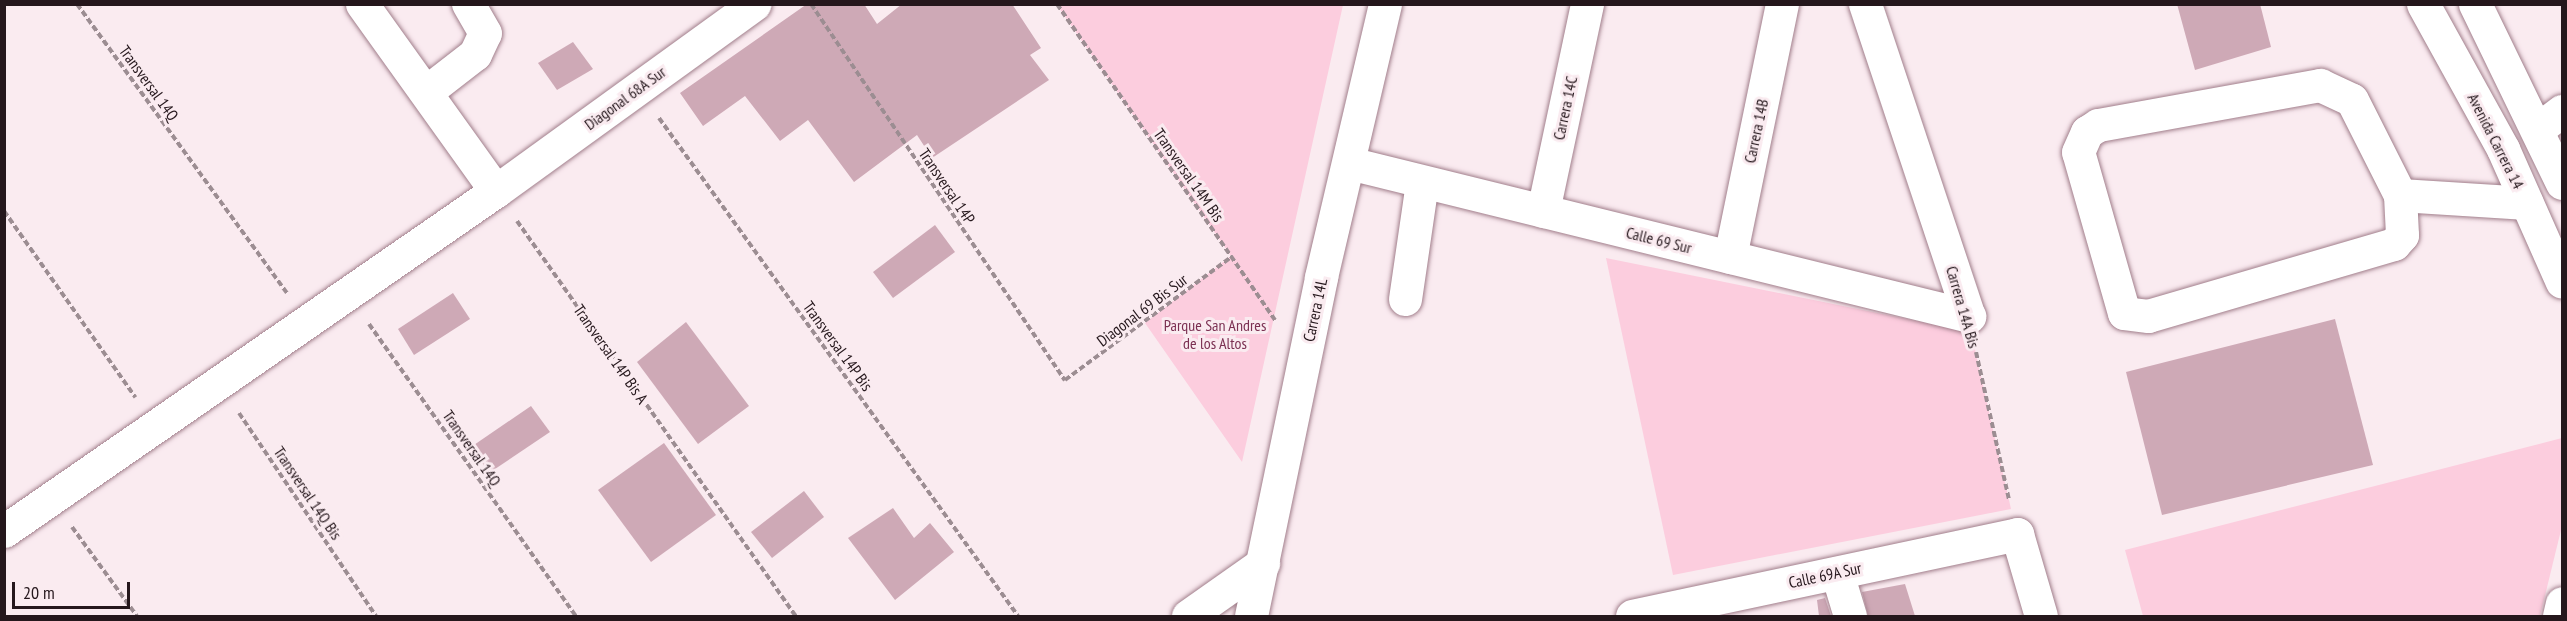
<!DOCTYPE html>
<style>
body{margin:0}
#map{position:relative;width:2567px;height:621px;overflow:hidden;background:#faebf0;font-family:"PT Sans Narrow",sans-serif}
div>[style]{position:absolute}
.green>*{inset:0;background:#fccdde}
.building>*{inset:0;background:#cea9b6}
.path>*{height:4px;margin-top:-2px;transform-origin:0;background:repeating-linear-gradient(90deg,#9c8d92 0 6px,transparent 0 9px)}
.roads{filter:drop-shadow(0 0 2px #a17e8b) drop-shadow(0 0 2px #a17e8b)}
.minor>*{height:33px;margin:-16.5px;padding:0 16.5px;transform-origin:16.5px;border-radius:16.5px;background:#fff}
.major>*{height:33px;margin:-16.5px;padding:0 16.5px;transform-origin:16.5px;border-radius:16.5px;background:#fff}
span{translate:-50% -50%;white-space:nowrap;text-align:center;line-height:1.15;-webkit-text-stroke:6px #faebf0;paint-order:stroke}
.street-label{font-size:16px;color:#25171c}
.park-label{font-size:16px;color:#7b3052}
.frame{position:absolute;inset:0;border:6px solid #25171c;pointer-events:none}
.scale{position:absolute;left:12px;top:582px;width:118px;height:27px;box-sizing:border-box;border:3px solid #25171c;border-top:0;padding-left:8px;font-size:18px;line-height:21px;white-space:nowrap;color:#25171c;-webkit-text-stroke:4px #faebf0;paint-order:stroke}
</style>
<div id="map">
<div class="green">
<div style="clip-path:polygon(1057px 5px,1343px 5px,1242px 462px,1145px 323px,1231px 256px)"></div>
<div style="clip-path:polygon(1606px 258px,1971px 332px,2011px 509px,1673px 575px)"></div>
<div style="clip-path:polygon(2562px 438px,2562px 526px,2540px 616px,2143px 616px,2125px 550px)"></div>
</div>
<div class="building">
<div style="clip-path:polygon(807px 4px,864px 4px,877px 24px,902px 4px,1012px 4px,1041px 48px,1030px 55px,1049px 80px,932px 158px,917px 135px,854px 182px,808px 120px,780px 141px,745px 96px,703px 126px,680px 93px)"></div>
<div style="clip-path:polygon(2177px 4px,2260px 4px,2271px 47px,2195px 70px)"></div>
<div style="clip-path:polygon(573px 42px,593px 69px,557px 90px,538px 63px)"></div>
<div style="clip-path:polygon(935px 225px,955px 252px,893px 298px,873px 272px)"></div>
<div style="clip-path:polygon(453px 293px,470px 319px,414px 355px,398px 329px)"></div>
<div style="clip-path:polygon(2335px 319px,2373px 465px,2162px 515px,2126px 372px)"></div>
<div style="clip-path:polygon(686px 322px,749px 406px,698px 444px,637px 362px)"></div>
<div style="clip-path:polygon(531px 406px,550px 432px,489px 473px,471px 447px)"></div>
<div style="clip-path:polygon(664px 443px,716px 515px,651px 562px,598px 490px)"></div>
<div style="clip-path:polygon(804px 491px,824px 517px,772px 558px,751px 532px)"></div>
<div style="clip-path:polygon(893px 508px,914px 538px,930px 523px,954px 552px,895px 600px,848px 538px)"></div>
<div style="clip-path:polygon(1905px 584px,1915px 616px,1868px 616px,1862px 592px)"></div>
<div style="clip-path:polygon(1825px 598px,1831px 616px,1819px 616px,1817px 600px)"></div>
</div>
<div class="path">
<div style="left:77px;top:4px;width:357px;rotate:54deg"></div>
<div style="left:811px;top:4px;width:454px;rotate:56deg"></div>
<div style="left:1065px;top:380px;width:207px;rotate:-36.5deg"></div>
<div style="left:1057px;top:4px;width:384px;rotate:55.4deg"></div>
<div style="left:659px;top:118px;width:614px;rotate:54.21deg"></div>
<div style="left:4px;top:211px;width:228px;rotate:54.8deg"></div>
<div style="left:517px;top:221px;width:484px;rotate:54.8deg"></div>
<div style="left:369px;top:324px;width:358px;rotate:54.7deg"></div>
<div style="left:1976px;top:352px;width:152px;rotate:77.4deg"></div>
<div style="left:239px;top:413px;width:245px;rotate:56deg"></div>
<div style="left:72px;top:527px;width:110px;rotate:53.9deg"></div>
</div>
<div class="roads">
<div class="minor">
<div style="left:362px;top:4px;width:230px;rotate:54.4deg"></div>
<div style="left:1865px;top:4px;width:329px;rotate:71.6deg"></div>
<div style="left:2320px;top:85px;width:35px;rotate:25deg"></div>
<div style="left:2352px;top:100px;width:106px;rotate:63.2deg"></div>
<div style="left:2400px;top:195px;width:40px;rotate:87.1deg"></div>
<div style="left:2402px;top:235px;width:12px;rotate:132deg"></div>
<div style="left:2394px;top:244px;width:256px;rotate:163.7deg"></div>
<div style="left:2148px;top:316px;width:24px;rotate:-173deg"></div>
<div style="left:2124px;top:313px;width:167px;rotate:-105.9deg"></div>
<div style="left:2078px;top:152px;width:22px;rotate:-66deg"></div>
<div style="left:2087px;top:132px;width:13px;rotate:-32deg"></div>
<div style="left:2098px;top:125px;width:226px;rotate:-10.2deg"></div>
<div style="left:426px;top:92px;width:62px;rotate:-37.8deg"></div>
<div style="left:475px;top:54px;width:23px;rotate:-65deg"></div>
<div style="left:485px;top:33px;width:34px;rotate:-120deg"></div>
<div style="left:2538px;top:129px;width:30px;rotate:-37deg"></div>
<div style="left:1349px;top:163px;width:639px;rotate:13.86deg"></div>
<div style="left:2400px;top:195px;width:127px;rotate:3.6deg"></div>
<div style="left:1543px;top:211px;width:212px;rotate:-78deg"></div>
<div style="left:1730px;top:257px;width:258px;rotate:-78.4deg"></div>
<div style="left:1405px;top:299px;width:118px;rotate:-81.7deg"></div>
<div style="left:4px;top:531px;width:598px;rotate:-34.65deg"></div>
<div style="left:496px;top:191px;width:319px;rotate:-35.9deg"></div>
<div style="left:1837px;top:573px;width:45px;rotate:73.2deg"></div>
<div style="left:1188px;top:616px;width:92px;rotate:-35.2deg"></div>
<div style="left:1251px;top:616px;width:346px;rotate:-78.3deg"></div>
<div style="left:1321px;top:277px;width:280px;rotate:-76.8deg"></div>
<div style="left:1632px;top:616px;width:394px;rotate:-12deg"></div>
<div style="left:2017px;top:534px;width:85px;rotate:73.7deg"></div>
</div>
<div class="major">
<div style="left:2423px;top:4px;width:166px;rotate:61.1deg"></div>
<div style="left:2503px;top:149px;width:145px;rotate:66.1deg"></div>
<div style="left:2475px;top:4px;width:199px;rotate:64.1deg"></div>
<div style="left:2559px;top:616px;width:13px;rotate:-77deg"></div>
</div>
</div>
<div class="street-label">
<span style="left:149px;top:83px;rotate:54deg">Transversal 14Q</span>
<span style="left:625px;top:98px;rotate:-36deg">Diagonal 68A Sur</span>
<span style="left:1565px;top:108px;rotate:-78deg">Carrera 14C</span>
<span style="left:1756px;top:131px;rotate:-78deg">Carrera 14B</span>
<span style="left:2496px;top:141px;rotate:63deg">Avenida Carrera 14</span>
<span style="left:1189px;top:175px;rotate:55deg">Transversal 14M Bis</span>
<span style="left:947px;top:186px;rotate:56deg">Transversal 14P</span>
<span style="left:1659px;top:240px;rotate:14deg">Calle 69 Sur</span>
<span style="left:1963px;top:307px;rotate:74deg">Carrera 14A Bis</span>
<span style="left:1142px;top:310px;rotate:-37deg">Diagonal 69 Bis Sur</span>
<span style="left:1315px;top:310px;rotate:-78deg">Carrera 14L</span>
<span style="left:838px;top:346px;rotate:54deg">Transversal 14P Bis</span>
<span style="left:611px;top:354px;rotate:55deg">Transversal 14P Bis A</span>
<span style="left:472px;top:448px;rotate:55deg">Transversal 14Q</span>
<span style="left:308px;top:493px;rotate:56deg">Transversal 14Q Bis</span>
<span style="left:1825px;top:575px;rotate:-12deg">Calle 69A Sur</span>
</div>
<div class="park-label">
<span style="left:1215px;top:334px">Parque San Andres<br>de los Altos</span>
</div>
<div class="frame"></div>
<div class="scale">20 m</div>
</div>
